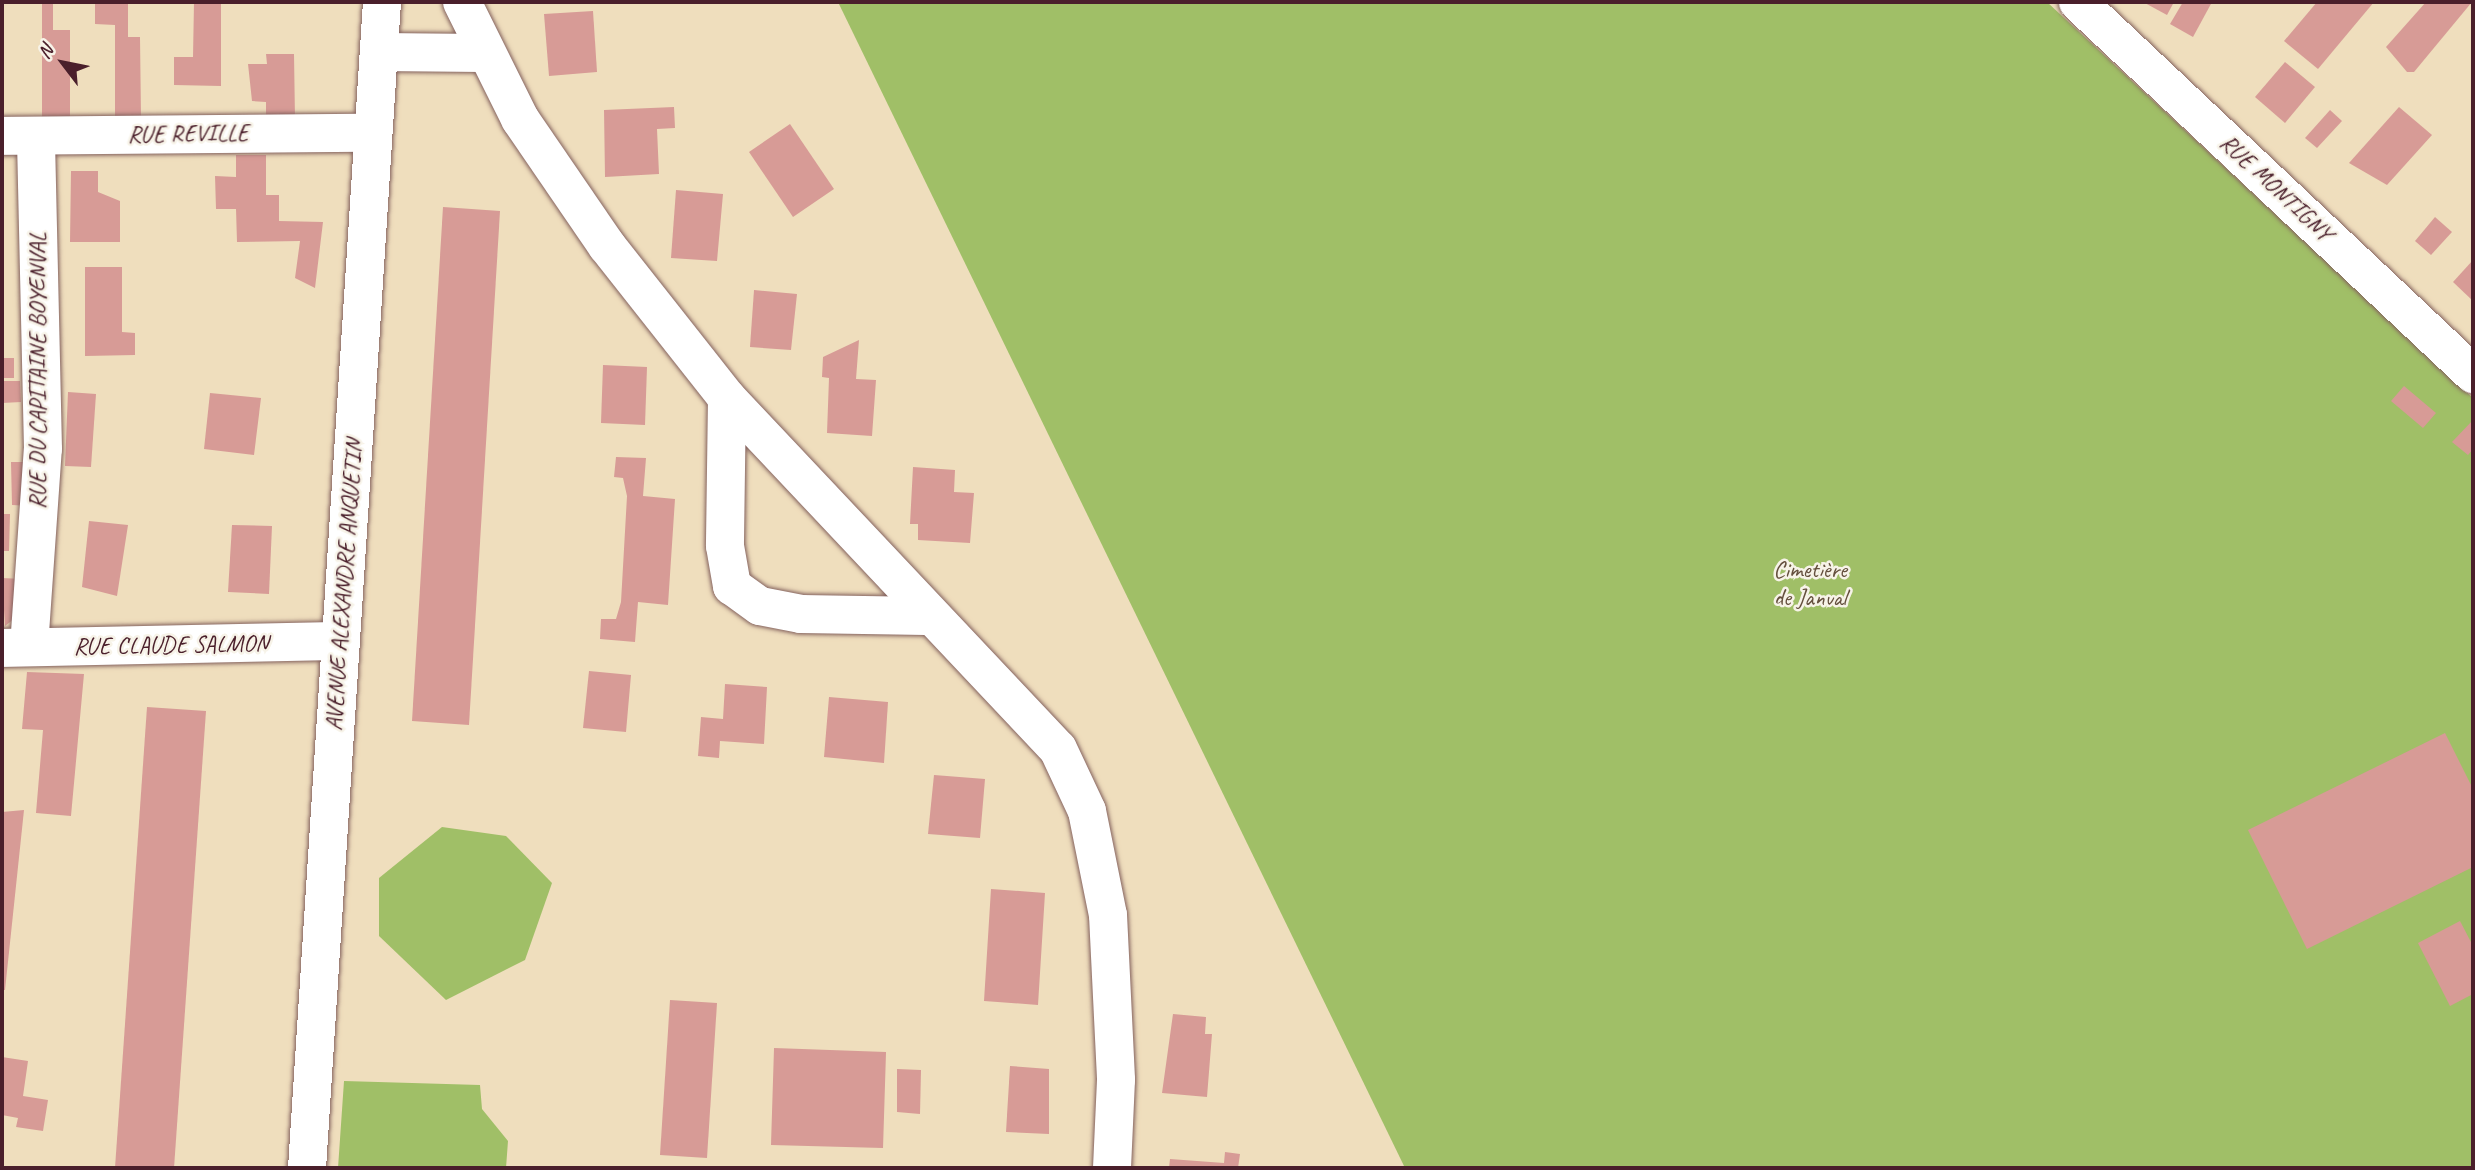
<!DOCTYPE html>
<meta charset="utf-8">
<style>
body{margin:0}
#map{position:relative;width:2475px;height:1170px;overflow:hidden;background:#efdebd;font-family:Caveat,sans-serif}
div>[style]{position:absolute}
.green>*{inset:0;background:#a0bf67}
.building>*{inset:0;background:#d79b96}
.roads{filter:drop-shadow(0 0 2px #84625e) drop-shadow(0 0 2px #84625e)}
.minor>*{height:38px;margin:-19px;padding:0 19px;transform-origin:19px;border-radius:19px;background:#fff}
span{translate:-50% -50%;white-space:nowrap;text-align:center;line-height:1.15;-webkit-text-stroke:5px #f7f3e8;paint-order:stroke}
.street-label{font-size:24px;color:#4a1f2b}
.park-label{font-size:24px;color:#644f3d}
.frame{position:absolute;inset:0;border:4px solid #4a1f2b;pointer-events:none}
.north{position:absolute;left:28px;top:28px;width:70px;height:70px;-webkit-text-stroke:5px #f7f3e8;paint-order:stroke;rotate:302deg;font-size:19px;font-weight:700;line-height:28px;text-align:center;color:#4a1f2b}
.north::after{content:'';display:block;margin:auto;width:24px;height:32px;background:#4a1f2b;clip-path:polygon(50% 0,100% 100%,50% 72%,0 100%)}
</style>
<div id="map">
<div class="green">
<div style="clip-path:polygon(838px 2px,2047px 2px,2473px 398px,2473px 1168px,1405px 1168px)"></div>
<div style="clip-path:polygon(442px 827px,506px 836px,552px 883px,525px 960px,446px 1000px,379px 936px,379px 878px)"></div>
<div style="clip-path:polygon(344px 1081px,480px 1085px,482px 1109px,508px 1141px,506px 1168px,338px 1168px)"></div>
</div>
<div class="building">
<div style="clip-path:polygon(42px 2px,53px 2px,53px 30px,70px 30px,70px 117px,42px 117px)"></div>
<div style="clip-path:polygon(95px 2px,128px 2px,128px 37px,140px 37px,141px 118px,115px 117px,115px 25px,95px 24px)"></div>
<div style="clip-path:polygon(194px 2px,221px 2px,221px 86px,174px 85px,174px 57px,193px 57px)"></div>
<div style="clip-path:polygon(2143px 2px,2174px 2px,2167px 15px)"></div>
<div style="clip-path:polygon(2183px 2px,2212px 2px,2193px 37px,2170px 24px)"></div>
<div style="clip-path:polygon(2317px 2px,2374px 2px,2318px 69px,2284px 41px)"></div>
<div style="clip-path:polygon(2426px 2px,2472px 2px,2414px 72px,2407px 72px,2386px 47px)"></div>
<div style="clip-path:polygon(593px 11px,597px 72px,549px 76px,544px 14px)"></div>
<div style="clip-path:polygon(266px 54px,294px 54px,295px 119px,266px 119px,266px 102px,252px 101px,248px 64px,267px 64px)"></div>
<div style="clip-path:polygon(2285px 62px,2315px 87px,2285px 123px,2255px 97px)"></div>
<div style="clip-path:polygon(674px 107px,675px 128px,657px 129px,659px 174px,605px 177px,604px 110px)"></div>
<div style="clip-path:polygon(2399px 107px,2432px 135px,2387px 185px,2349px 163px)"></div>
<div style="clip-path:polygon(2330px 110px,2342px 121px,2317px 148px,2305px 138px)"></div>
<div style="clip-path:polygon(790px 124px,834px 189px,793px 217px,749px 152px)"></div>
<div style="clip-path:polygon(236px 155px,266px 155px,266px 195px,279px 195px,279px 221px,323px 222px,315px 288px,295px 278px,300px 241px,237px 242px,236px 209px,216px 209px,215px 176px,236px 177px)"></div>
<div style="clip-path:polygon(71px 171px,98px 171px,98px 192px,120px 201px,120px 242px,70px 242px)"></div>
<div style="clip-path:polygon(676px 190px,723px 194px,717px 261px,671px 258px)"></div>
<div style="clip-path:polygon(443px 207px,500px 211px,469px 725px,412px 721px)"></div>
<div style="clip-path:polygon(2435px 217px,2452px 232px,2431px 255px,2415px 241px)"></div>
<div style="clip-path:polygon(2473px 260px,2473px 301px,2453px 282px)"></div>
<div style="clip-path:polygon(85px 267px,122px 267px,122px 332px,135px 333px,135px 355px,85px 356px)"></div>
<div style="clip-path:polygon(754px 290px,797px 294px,791px 350px,750px 347px)"></div>
<div style="clip-path:polygon(859px 340px,856px 379px,876px 380px,872px 436px,827px 433px,829px 378px,822px 377px,823px 357px)"></div>
<div style="clip-path:polygon(2px 358px,14px 358px,14px 378px,2px 378px)"></div>
<div style="clip-path:polygon(603px 365px,647px 367px,645px 425px,601px 423px)"></div>
<div style="clip-path:polygon(2px 381px,20px 381px,21px 402px,2px 403px)"></div>
<div style="clip-path:polygon(2404px 386px,2436px 413px,2423px 428px,2391px 401px)"></div>
<div style="clip-path:polygon(68px 392px,96px 394px,91px 467px,65px 466px)"></div>
<div style="clip-path:polygon(210px 393px,261px 398px,254px 455px,204px 449px)"></div>
<div style="clip-path:polygon(2473px 420px,2473px 449px,2468px 455px,2452px 442px)"></div>
<div style="clip-path:polygon(616px 457px,646px 458px,643px 496px,675px 499px,668px 605px,638px 602px,635px 642px,600px 639px,601px 619px,616px 619px,621px 602px,627px 496px,623px 478px,614px 477px)"></div>
<div style="clip-path:polygon(11px 462px,34px 462px,30px 506px,12px 505px)"></div>
<div style="clip-path:polygon(913px 467px,955px 470px,954px 492px,974px 493px,970px 543px,918px 540px,918px 524px,910px 524px)"></div>
<div style="clip-path:polygon(2px 514px,10px 514px,9px 551px,2px 551px)"></div>
<div style="clip-path:polygon(89px 521px,128px 525px,117px 596px,82px 587px)"></div>
<div style="clip-path:polygon(232px 525px,272px 526px,269px 594px,228px 592px)"></div>
<div style="clip-path:polygon(2px 578px,22px 579px,19px 615px,5px 626px)"></div>
<div style="clip-path:polygon(589px 671px,631px 675px,626px 732px,583px 728px)"></div>
<div style="clip-path:polygon(27px 672px,84px 674px,71px 816px,36px 813px,43px 730px,22px 729px)"></div>
<div style="clip-path:polygon(725px 684px,767px 687px,764px 744px,720px 741px,719px 758px,698px 756px,701px 717px,723px 719px)"></div>
<div style="clip-path:polygon(829px 697px,888px 702px,884px 763px,824px 757px)"></div>
<div style="clip-path:polygon(147px 707px,206px 711px,174px 1168px,115px 1168px)"></div>
<div style="clip-path:polygon(2445px 733px,2473px 789px,2473px 867px,2307px 949px,2248px 830px)"></div>
<div style="clip-path:polygon(934px 775px,985px 779px,980px 838px,928px 834px)"></div>
<div style="clip-path:polygon(24px 810px,5px 990px,2px 990px,2px 812px)"></div>
<div style="clip-path:polygon(991px 889px,1045px 893px,1038px 1005px,984px 1001px)"></div>
<div style="clip-path:polygon(2460px 921px,2473px 946px,2473px 994px,2450px 1006px,2418px 943px)"></div>
<div style="clip-path:polygon(670px 1000px,717px 1003px,707px 1158px,660px 1155px)"></div>
<div style="clip-path:polygon(1173px 1014px,1206px 1017px,1205px 1034px,1212px 1034px,1207px 1097px,1162px 1093px)"></div>
<div style="clip-path:polygon(774px 1048px,886px 1052px,883px 1148px,771px 1145px)"></div>
<div style="clip-path:polygon(2px 1057px,28px 1061px,23px 1096px,48px 1100px,43px 1131px,16px 1127px,18px 1118px,2px 1115px)"></div>
<div style="clip-path:polygon(1010px 1066px,1049px 1069px,1049px 1134px,1006px 1132px)"></div>
<div style="clip-path:polygon(897px 1069px,921px 1070px,920px 1114px,897px 1112px)"></div>
<div style="clip-path:polygon(1225px 1152px,1240px 1154px,1238px 1168px,1169px 1168px,1170px 1159px,1224px 1163px)"></div>
</div>
<div class="roads">
<div class="minor">
<div style="left:462px;top:2px;width:131px;rotate:63.6deg"></div>
<div style="left:520px;top:119px;width:154px;rotate:55.6deg"></div>
<div style="left:607px;top:246px;width:194px;rotate:51.7deg"></div>
<div style="left:727px;top:398px;width:482px;rotate:46.7deg"></div>
<div style="left:1058px;top:749px;width:68px;rotate:64.9deg"></div>
<div style="left:1087px;top:811px;width:106px;rotate:78.6deg"></div>
<div style="left:1108px;top:915px;width:165px;rotate:87.2deg"></div>
<div style="left:1116px;top:1080px;width:88px;rotate:92.6deg"></div>
<div style="left:2078px;top:2px;width:543px;rotate:43.28deg"></div>
<div style="left:379px;top:52px;width:104px;rotate:0.6deg"></div>
<div style="left:2px;top:136px;width:371px;rotate:-0.5deg"></div>
<div style="left:727px;top:398px;width:148px;rotate:90.8deg"></div>
<div style="left:725px;top:546px;width:41px;rotate:80.1deg"></div>
<div style="left:732px;top:586px;width:34px;rotate:36deg"></div>
<div style="left:760px;top:606px;width:42px;rotate:11deg"></div>
<div style="left:801px;top:614px;width:125px;rotate:0.9deg"></div>
<div style="left:29px;top:647px;width:198px;rotate:-86deg"></div>
<div style="left:43px;top:449px;width:313px;rotate:-91.3deg"></div>
<div style="left:2px;top:648px;width:338px;rotate:-1.2deg"></div>
<div style="left:307px;top:1168px;width:1168px;rotate:-86.32deg"></div>
</div>
</div>
<div class="street-label">
<span style="left:188px;top:134px;rotate:-1deg">RUE REVILLE</span>
<span style="left:2276px;top:188px;rotate:43deg">RUE MONTIGNY</span>
<span style="left:38px;top:371px;rotate:-90deg">RUE DU CAPITAINE BOYENVAL</span>
<span style="left:344px;top:585px;rotate:-86deg">AVENUE ALEXANDRE ANQUETIN</span>
<span style="left:171px;top:645px;rotate:-1deg">RUE CLAUDE SALMON</span>
</div>
<div class="park-label">
<span style="left:1810px;top:584px">Cimetière<br>de Janval</span>
</div>
<div class="frame"></div>
<div class="north">N</div>
</div>
